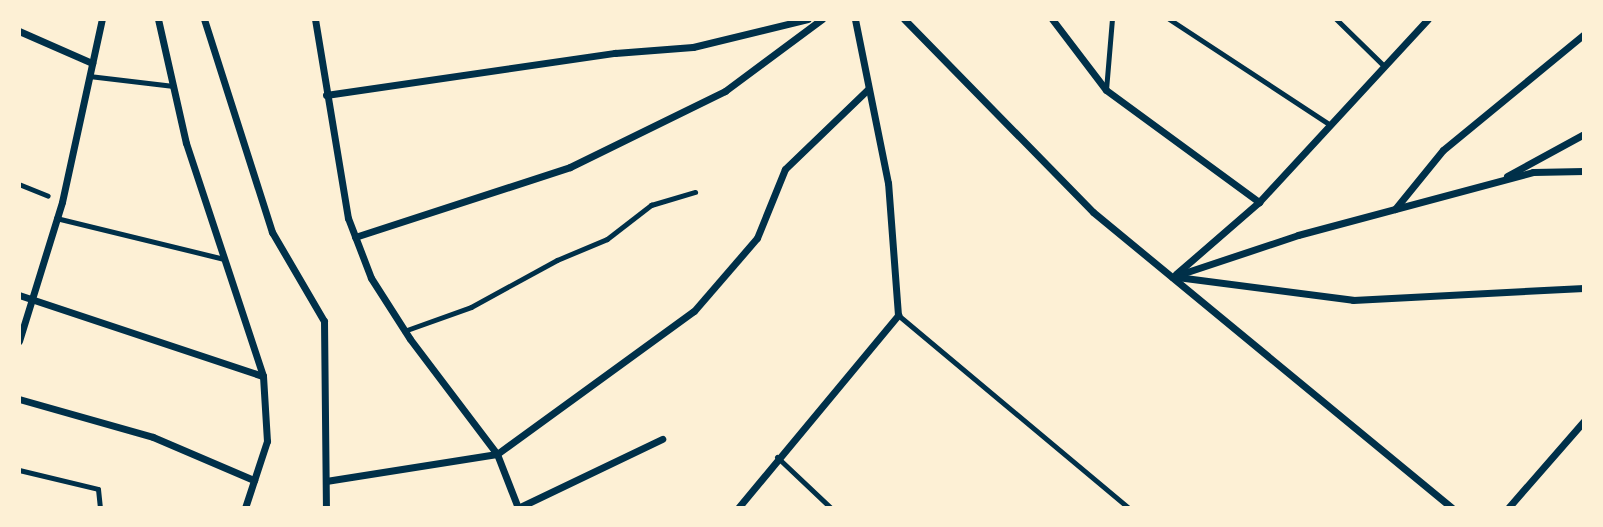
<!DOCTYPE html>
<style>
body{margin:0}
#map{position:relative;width:1603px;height:527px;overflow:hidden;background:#fdf0d5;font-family:Helvetica,sans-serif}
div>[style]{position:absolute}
.path>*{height:4.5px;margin:-2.25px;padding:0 2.25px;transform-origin:2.25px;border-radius:2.25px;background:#003049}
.service>*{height:5px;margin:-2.5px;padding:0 2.5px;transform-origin:2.5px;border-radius:2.5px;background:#003049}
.minor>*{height:7px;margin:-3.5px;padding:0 3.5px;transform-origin:3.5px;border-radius:3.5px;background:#003049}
span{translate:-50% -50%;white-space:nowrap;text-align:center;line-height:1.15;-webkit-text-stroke:7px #fdf0d5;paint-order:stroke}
.frame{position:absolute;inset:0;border:21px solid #fdf0d5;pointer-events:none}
</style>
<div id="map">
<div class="path">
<div style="left:19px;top:184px;width:31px;rotate:22deg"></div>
</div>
<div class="service">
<div style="left:1169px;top:19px;width:191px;rotate:33.3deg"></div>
<div style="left:1336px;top:19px;width:67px;rotate:44.4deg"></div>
<div style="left:89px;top:76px;width:85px;rotate:6.8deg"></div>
<div style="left:1106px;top:90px;width:71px;rotate:-85.2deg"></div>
<div style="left:56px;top:218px;width:173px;rotate:13.7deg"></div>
<div style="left:898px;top:315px;width:301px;rotate:39.9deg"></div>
<div style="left:404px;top:331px;width:71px;rotate:-19.7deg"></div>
<div style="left:471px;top:307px;width:98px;rotate:-28.7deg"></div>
<div style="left:557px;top:260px;width:54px;rotate:-22.8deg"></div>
<div style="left:607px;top:239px;width:56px;rotate:-37.7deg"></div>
<div style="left:651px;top:205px;width:46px;rotate:-16.5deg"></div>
<div style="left:777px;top:457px;width:74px;rotate:43.4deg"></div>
<div style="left:19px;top:470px;width:81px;rotate:13.5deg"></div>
<div style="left:98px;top:489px;width:19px;rotate:84deg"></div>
</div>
<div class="minor">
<div style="left:158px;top:19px;width:127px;rotate:77.3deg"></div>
<div style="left:186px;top:143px;width:245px;rotate:71.7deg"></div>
<div style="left:263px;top:376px;width:65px;rotate:86.5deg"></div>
<div style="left:267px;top:441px;width:71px;rotate:108.2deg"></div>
<div style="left:204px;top:19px;width:224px;rotate:72.3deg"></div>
<div style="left:272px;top:232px;width:103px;rotate:59.7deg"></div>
<div style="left:324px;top:321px;width:187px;rotate:89.4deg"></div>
<div style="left:315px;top:19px;width:202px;rotate:80.6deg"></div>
<div style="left:348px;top:218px;width:64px;rotate:69deg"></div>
<div style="left:371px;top:278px;width:72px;rotate:57.4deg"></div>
<div style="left:410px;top:339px;width:144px;rotate:52.9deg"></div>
<div style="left:497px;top:454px;width:58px;rotate:68.7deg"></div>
<div style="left:904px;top:19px;width:270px;rotate:45.6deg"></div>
<div style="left:1093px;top:212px;width:465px;rotate:39.5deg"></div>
<div style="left:1052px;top:19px;width:89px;rotate:52.7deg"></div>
<div style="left:1106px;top:90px;width:190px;rotate:36.2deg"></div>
<div style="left:19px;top:31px;width:80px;rotate:23.7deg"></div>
<div style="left:326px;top:95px;width:292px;rotate:-8.3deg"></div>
<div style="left:615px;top:53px;width:78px;rotate:-4.4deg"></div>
<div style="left:693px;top:47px;width:118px;rotate:-13.7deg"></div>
<div style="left:1507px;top:176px;width:88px;rotate:-28.6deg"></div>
<div style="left:1395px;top:209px;width:76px;rotate:-50.9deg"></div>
<div style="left:1443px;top:150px;width:183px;rotate:-39.4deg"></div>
<div style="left:355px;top:237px;width:226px;rotate:-18deg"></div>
<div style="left:570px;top:167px;width:173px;rotate:-26.1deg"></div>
<div style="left:725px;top:91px;width:121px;rotate:-36.6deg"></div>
<div style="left:1176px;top:274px;width:110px;rotate:-40.9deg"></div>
<div style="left:1259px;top:202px;width:249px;rotate:-47.3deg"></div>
<div style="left:1172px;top:277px;width:133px;rotate:-18.4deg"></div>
<div style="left:1298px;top:235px;width:243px;rotate:-15deg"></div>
<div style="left:1533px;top:172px;width:51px;rotate:-1.1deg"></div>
<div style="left:1177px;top:277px;width:177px;rotate:7.4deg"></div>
<div style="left:1353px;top:300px;width:231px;rotate:-3deg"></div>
<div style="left:19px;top:295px;width:257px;rotate:18.4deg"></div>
<div style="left:19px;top:341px;width:145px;rotate:-72.8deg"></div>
<div style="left:62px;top:202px;width:187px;rotate:-77.7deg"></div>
<div style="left:19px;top:399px;width:139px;rotate:15.8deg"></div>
<div style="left:153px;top:437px;width:110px;rotate:23.1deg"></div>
<div style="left:326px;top:481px;width:173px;rotate:-9deg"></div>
<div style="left:497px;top:454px;width:243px;rotate:-36deg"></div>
<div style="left:694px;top:311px;width:96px;rotate:-49.2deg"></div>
<div style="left:757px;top:238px;width:74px;rotate:-67.9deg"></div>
<div style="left:785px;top:169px;width:115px;rotate:-43.9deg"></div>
<div style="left:518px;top:508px;width:160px;rotate:-25.6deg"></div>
<div style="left:738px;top:508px;width:251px;rotate:-50.3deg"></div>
<div style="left:898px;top:315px;width:132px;rotate:-94.3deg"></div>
<div style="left:888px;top:183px;width:167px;rotate:-101.4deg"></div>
<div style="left:1508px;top:508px;width:116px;rotate:-48.9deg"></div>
</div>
<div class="frame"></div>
</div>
